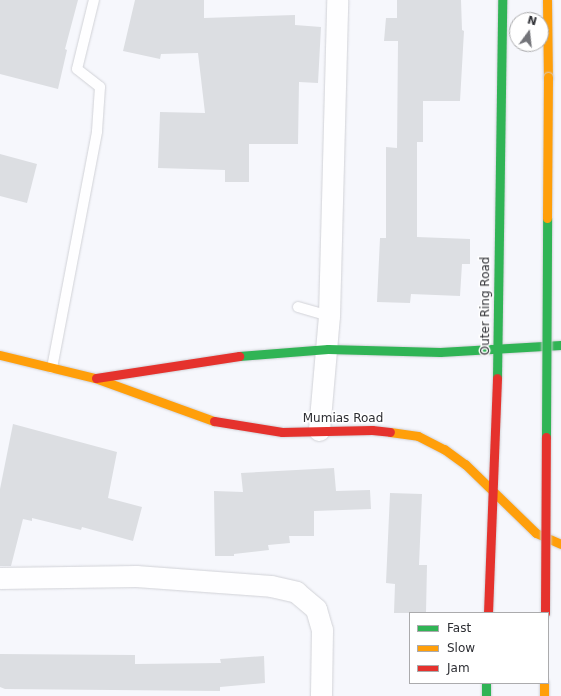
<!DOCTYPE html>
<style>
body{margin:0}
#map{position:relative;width:561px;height:696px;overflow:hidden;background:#f6f7fc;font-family:"DejaVu Sans",sans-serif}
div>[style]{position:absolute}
.building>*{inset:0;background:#dcdee2}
.roads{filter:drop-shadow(0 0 1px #d1d2d7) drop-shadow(0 0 1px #d1d2d7)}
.lane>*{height:10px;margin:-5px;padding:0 5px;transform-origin:5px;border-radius:5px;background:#fefeff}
.street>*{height:21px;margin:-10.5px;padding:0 10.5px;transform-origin:10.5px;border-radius:10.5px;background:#fefeff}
.fast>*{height:9px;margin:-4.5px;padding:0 4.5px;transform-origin:4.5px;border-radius:4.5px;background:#30b455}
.slow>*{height:9px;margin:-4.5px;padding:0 4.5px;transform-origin:4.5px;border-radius:4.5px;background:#ff9f0a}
.jam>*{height:9px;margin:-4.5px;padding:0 4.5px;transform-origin:4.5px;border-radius:4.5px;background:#e5322d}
.bridges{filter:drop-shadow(0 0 1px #d1d2d7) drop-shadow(0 0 1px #d1d2d7)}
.fast-bridge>*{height:9px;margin:-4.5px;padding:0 4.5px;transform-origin:4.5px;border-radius:4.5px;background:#30b455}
.slow-bridge>*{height:9px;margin:-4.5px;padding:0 4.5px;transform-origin:4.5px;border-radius:4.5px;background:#ff9f0a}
.jam-bridge>*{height:9px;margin:-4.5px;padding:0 4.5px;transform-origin:4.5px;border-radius:4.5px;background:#e5322d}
span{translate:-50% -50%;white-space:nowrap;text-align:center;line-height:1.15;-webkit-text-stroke:3px #fff;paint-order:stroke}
.street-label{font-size:12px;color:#2d2e33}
.legend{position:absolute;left:409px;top:612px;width:140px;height:72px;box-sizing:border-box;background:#fff;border:1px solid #ababad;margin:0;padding:5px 7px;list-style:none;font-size:12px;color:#2d2e33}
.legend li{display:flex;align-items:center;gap:8px;height:20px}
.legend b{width:20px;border:1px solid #ababad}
.north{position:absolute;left:509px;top:12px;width:40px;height:40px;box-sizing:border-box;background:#fff;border:1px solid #ababad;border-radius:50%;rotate:15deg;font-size:11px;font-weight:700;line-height:16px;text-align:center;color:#2d2e33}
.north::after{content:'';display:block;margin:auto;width:14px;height:18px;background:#737479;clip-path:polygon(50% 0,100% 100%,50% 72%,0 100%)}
</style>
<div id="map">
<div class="building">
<div style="clip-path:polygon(0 0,78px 0,65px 49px,67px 50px,58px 89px,0 74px)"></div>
<div style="clip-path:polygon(135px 0,204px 0,204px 18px,295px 15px,295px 25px,321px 27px,318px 83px,299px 82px,298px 144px,249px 144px,249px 182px,225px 182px,225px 170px,158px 168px,160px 112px,205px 113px,198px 53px,161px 54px,160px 59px,123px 51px)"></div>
<div style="clip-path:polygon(397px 0,461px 0,462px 30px,464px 31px,460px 101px,423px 101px,423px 142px,417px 142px,417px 237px,470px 239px,470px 264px,462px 264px,460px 296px,411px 294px,410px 303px,377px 302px,380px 238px,386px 238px,386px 147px,397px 148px,398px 41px,384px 41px,386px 18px,397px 18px)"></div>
<div style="clip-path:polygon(0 154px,37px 164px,27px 203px,0 196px)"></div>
<div style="clip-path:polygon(13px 424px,117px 452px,108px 498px,142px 507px,133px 541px,82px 527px,81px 530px,32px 518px,32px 521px,23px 519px,11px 566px,0 566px,0 489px)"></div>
<div style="clip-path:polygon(334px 468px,336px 491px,370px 490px,371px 509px,314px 511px,314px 536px,289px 536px,290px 543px,268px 545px,269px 550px,234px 554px,234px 556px,215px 556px,214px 491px,243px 492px,241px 473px)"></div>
<div style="clip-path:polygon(390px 493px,422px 494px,419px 565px,427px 565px,426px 613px,394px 613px,395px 584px,386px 583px)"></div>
<div style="clip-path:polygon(0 654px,135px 655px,135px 664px,221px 663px,220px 659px,264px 656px,265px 683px,220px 687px,220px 691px,5px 689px,0 687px)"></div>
</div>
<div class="roads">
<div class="lane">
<div style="left:298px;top:307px;width:32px;rotate:16deg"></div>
<div style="left:52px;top:368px;width:241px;rotate:-79.2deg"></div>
<div style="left:97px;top:131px;width:44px;rotate:-86.1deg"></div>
<div style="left:100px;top:87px;width:29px;rotate:-142deg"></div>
<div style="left:77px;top:69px;width:71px;rotate:-76.2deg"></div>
</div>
<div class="street">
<div style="left:319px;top:430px;width:114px;rotate:-85deg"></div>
<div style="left:329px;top:316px;width:316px;rotate:-88.5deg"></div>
<div style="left:0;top:578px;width:136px;rotate:-0.8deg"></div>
<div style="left:136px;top:576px;width:135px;rotate:4.2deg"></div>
<div style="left:271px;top:586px;width:26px;rotate:13deg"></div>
<div style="left:296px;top:592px;width:26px;rotate:40deg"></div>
<div style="left:316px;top:609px;width:22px;rotate:74deg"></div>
<div style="left:322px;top:630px;width:66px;rotate:90.9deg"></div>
</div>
<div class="fast">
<div style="left:239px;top:356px;width:89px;rotate:-4.5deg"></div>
<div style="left:328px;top:349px;width:112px;rotate:1.5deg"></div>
<div style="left:440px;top:352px;width:121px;rotate:-3.3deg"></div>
<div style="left:497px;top:378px;width:378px;rotate:-89.2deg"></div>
<div style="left:486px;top:683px;width:13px;rotate:90deg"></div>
</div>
<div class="slow">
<div style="left:547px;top:0;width:77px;rotate:89.3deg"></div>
<div style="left:0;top:355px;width:98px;rotate:13.6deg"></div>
<div style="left:95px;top:378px;width:127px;rotate:19.9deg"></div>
<div style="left:390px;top:432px;width:28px;rotate:8deg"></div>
<div style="left:418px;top:436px;width:29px;rotate:27deg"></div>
<div style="left:444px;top:449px;width:26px;rotate:36deg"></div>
<div style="left:465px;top:464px;width:99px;rotate:44.2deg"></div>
<div style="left:536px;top:533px;width:27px;rotate:24deg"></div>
<div style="left:544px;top:683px;width:13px;rotate:90deg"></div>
</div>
<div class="jam">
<div style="left:96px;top:378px;width:145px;rotate:-8.7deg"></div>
<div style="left:214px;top:421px;width:69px;rotate:9.2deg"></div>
<div style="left:282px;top:432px;width:90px;rotate:-1.3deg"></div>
<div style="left:372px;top:430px;width:18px;rotate:6deg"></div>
<div style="left:488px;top:613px;width:235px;rotate:-87.8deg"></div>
</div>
</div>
<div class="bridges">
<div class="fast-bridge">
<div style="left:546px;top:437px;width:219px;rotate:-89.7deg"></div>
</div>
<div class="slow-bridge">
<div style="left:547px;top:218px;width:141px;rotate:-89.6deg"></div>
</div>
<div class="jam-bridge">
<div style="left:545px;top:613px;width:176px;rotate:-89.7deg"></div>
</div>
</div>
<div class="street-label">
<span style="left:486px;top:306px;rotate:-90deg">Outer Ring Road</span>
<span style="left:343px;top:419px">Mumias Road</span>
</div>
<ul class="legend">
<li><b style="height:5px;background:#30b455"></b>Fast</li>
<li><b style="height:5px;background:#ff9f0a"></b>Slow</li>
<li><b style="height:5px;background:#e5322d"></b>Jam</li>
</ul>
<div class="north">N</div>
</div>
